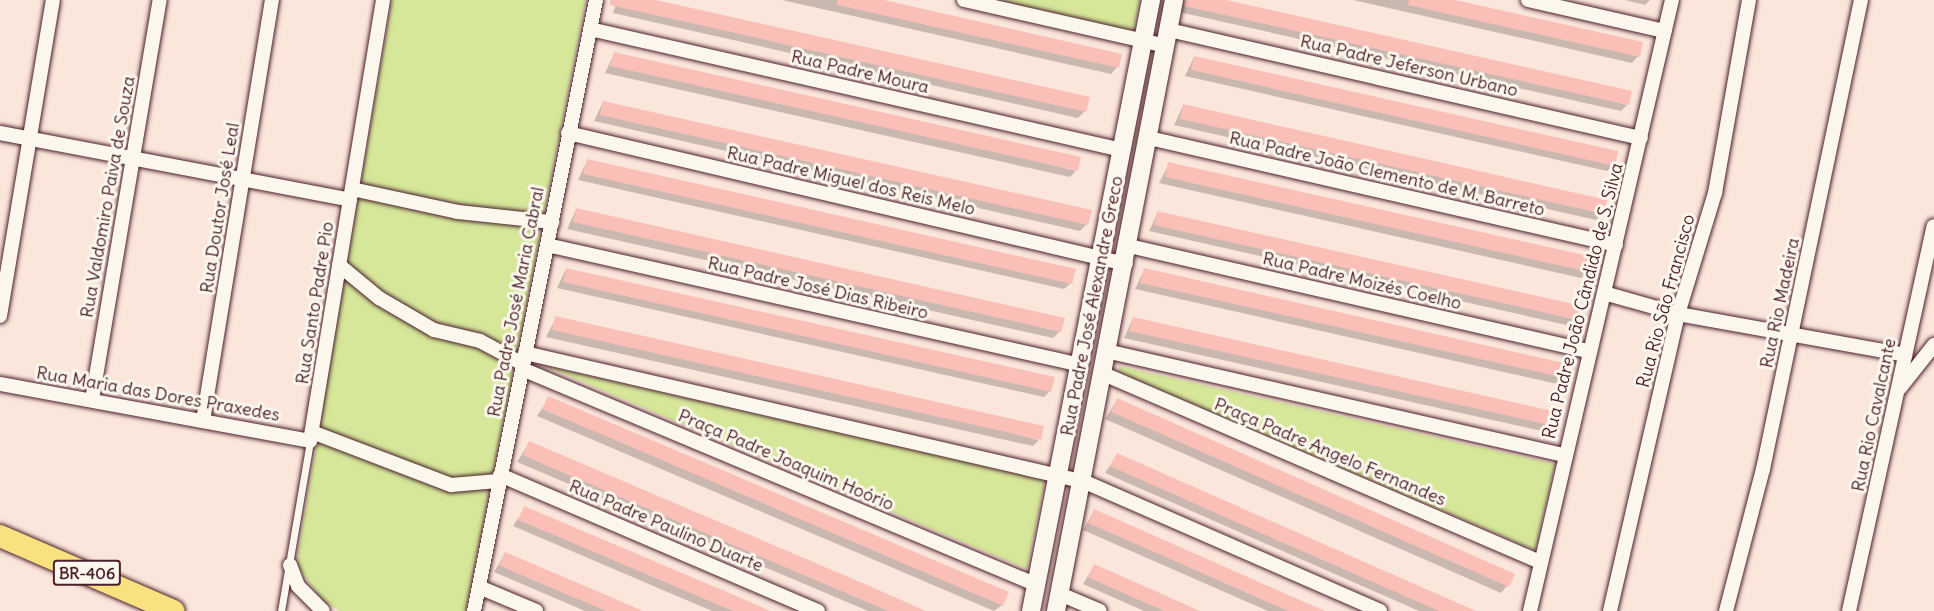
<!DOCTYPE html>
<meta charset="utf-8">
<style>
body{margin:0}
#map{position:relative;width:1934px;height:611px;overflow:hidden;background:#fbe6dc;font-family:Delius,sans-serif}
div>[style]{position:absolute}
.green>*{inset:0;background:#d6e79a}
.shadow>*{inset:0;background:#0003}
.building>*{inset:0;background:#fabfb7}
.roads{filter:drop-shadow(0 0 2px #4a1f2b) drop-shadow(0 0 2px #4a1f2b)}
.service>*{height:7px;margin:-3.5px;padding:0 3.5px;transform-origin:3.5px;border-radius:3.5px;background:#fbf7ec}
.minor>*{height:14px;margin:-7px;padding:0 7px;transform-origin:7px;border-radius:7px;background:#fbf7ec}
.tertiary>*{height:18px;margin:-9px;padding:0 9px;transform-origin:9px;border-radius:9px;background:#fbf7ec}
.primary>*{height:22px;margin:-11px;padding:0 11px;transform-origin:11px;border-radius:11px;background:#fae180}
span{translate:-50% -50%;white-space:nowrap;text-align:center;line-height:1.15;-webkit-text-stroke:6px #fbf7ec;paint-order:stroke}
.shield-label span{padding:2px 4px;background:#fbf7ec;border:2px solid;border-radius:4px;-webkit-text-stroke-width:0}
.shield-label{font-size:16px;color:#4a1f2b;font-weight:700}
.street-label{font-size:18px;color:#4a1f2b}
</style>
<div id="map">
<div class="green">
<div style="clip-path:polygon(392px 0,586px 0,466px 611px,339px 611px,322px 600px,296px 565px)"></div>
<div style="clip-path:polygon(997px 0,1140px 0,1133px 32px)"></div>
<div style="clip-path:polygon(542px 365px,1045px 480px,1027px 569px)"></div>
<div style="clip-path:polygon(1119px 366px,1555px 464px,1535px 550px,1118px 372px)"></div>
</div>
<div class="shadow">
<div style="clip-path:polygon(649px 0,1085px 111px,1078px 118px,613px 13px,617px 0)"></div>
<div style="clip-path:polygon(782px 0,876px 0,1117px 67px,1111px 74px)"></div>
<div style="clip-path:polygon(1180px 0,1220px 0,1627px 105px,1621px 111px,1179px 12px)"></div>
<div style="clip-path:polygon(1353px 0,1447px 0,1638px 56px,1632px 63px)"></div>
<div style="clip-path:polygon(1625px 0,1650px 0,1645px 5px)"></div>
<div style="clip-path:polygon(614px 54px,1076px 171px,1070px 177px,605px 73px)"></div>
<div style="clip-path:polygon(1194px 57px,1614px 165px,1607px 171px,1185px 76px)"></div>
<div style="clip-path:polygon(603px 102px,1087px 224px,1080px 231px,594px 121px)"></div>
<div style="clip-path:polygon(1183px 106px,1603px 213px,1596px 220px,1174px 125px)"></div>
<div style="clip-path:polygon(587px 161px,1071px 283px,1064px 289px,578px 180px)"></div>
<div style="clip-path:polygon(1169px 164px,1588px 271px,1581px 278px,1159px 183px)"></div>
<div style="clip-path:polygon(576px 210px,1060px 331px,1053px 338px,567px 229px)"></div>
<div style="clip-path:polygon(1158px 212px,1577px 320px,1571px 326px,1149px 231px)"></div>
<div style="clip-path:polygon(566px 269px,1050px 391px,1044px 397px,557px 288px)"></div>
<div style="clip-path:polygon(1144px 270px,1563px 377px,1557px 384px,1135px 289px)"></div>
<div style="clip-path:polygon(556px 318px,1039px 440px,1033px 446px,546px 337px)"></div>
<div style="clip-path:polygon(1133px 318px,1555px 413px,1552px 426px,1546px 432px,1124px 338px)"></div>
<div style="clip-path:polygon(549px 398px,1002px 605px,994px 611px,537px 416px)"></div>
<div style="clip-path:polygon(1117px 400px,1513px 574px,1507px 586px,1501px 593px,1105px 419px)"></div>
<div style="clip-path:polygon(529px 443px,922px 611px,868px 611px,517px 462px)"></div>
<div style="clip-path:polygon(1117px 455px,1472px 611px,1419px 611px,1105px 473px)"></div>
<div style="clip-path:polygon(525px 508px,767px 611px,712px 611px,513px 526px)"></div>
<div style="clip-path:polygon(1094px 511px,1321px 611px,1268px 611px,1083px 530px)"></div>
<div style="clip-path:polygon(505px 553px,640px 611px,585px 611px,494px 572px)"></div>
<div style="clip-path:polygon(1094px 566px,1197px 611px,1144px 611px,1083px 584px)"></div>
</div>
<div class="building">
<div style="clip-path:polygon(610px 0,656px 0,1090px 97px,1086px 112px,610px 5px)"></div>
<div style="clip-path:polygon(837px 0,884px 0,1122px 54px,1119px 68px,837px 5px)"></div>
<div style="clip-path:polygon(1185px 0,1226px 0,1632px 91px,1629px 105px,1184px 6px)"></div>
<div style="clip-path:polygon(1409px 0,1455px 0,1643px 42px,1640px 57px,1408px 5px)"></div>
<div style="clip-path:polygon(614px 52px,1081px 157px,1078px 171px,610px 66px)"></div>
<div style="clip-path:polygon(1194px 56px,1618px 151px,1615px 166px,1191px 70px)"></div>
<div style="clip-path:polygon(603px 101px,1092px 210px,1088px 225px,600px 115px)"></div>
<div style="clip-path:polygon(1183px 104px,1607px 200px,1604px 214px,1180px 119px)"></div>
<div style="clip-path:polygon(587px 159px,1076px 269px,1072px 284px,583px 174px)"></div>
<div style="clip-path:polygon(1168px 162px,1593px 257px,1589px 272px,1165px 177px)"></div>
<div style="clip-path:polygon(576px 208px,1065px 318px,1061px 332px,573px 222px)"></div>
<div style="clip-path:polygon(1157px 211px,1582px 306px,1578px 320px,1154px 225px)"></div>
<div style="clip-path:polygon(566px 268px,1055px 377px,1051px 392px,563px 282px)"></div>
<div style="clip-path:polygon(1144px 268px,1568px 364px,1565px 378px,1140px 283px)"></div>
<div style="clip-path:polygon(555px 316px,1044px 426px,1041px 440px,552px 330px)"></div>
<div style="clip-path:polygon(1133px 317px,1557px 412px,1554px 426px,1129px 331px)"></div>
<div style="clip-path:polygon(548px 396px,1009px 592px,1003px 606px,542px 409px)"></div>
<div style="clip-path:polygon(1117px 398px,1515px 574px,1509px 587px,1111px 412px)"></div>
<div style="clip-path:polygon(529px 441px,867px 585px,926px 611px,888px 611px,538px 462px,523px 455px)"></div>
<div style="clip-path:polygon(1117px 453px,1237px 506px,1476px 611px,1439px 611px,1270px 537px,1110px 466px)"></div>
<div style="clip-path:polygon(524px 506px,741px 598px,770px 611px,733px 611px,554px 535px,518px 520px)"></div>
<div style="clip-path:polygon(1094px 509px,1275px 589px,1325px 611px,1288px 611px,1145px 548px,1088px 523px)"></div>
<div style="clip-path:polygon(505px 552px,606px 595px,643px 611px,606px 611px,514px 572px,499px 565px)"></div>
<div style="clip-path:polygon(1094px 564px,1153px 590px,1200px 611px,1164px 611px,1103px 584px,1088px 577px)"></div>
</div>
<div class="roads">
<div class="service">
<div style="left:281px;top:611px;width:172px;rotate:-80.3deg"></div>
</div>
<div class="minor">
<div style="left:964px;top:0;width:207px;rotate:12.8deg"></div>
<div style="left:1528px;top:0;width:140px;rotate:12.8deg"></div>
<div style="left:590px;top:29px;width:546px;rotate:12.81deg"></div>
<div style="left:1169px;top:30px;width:484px;rotate:12.9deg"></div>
<div style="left:0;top:133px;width:356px;rotate:10.8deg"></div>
<div style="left:568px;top:133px;width:573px;rotate:13.21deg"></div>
<div style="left:1149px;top:138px;width:479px;rotate:12.9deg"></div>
<div style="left:352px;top:189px;width:108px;rotate:12.2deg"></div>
<div style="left:458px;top:212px;width:95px;rotate:6.1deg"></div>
<div style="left:547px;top:245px;width:547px;rotate:12.67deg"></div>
<div style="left:1129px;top:246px;width:470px;rotate:12.9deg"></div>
<div style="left:339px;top:265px;width:52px;rotate:39.5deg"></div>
<div style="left:379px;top:298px;width:64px;rotate:30.2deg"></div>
<div style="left:434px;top:330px;width:47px;rotate:13.4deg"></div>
<div style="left:480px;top:341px;width:49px;rotate:28.1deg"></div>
<div style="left:1604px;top:293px;width:77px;rotate:15.8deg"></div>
<div style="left:1678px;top:314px;width:231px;rotate:10.2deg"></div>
<div style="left:0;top:316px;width:320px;rotate:-80.5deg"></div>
<div style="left:1110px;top:352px;width:466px;rotate:12.8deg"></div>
<div style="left:525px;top:353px;width:575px;rotate:12.97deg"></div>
<div style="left:1085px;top:482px;width:322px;rotate:23.6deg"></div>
<div style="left:522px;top:369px;width:558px;rotate:22.75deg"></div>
<div style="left:1106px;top:375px;width:473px;rotate:23.3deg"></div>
<div style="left:0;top:384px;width:315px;rotate:10.4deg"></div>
<div style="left:310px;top:441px;width:447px;rotate:-80.6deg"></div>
<div style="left:1900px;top:388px;width:55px;rotate:-51.7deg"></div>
<div style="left:92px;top:400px;width:406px;rotate:-80.4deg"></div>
<div style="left:203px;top:421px;width:427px;rotate:-80.7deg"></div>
<div style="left:312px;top:432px;width:149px;rotate:20.9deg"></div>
<div style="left:451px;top:485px;width:47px;rotate:-4.9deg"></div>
<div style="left:500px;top:475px;width:346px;rotate:23.2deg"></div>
<div style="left:290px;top:565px;width:22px;rotate:69deg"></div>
<div style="left:298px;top:586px;width:35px;rotate:45deg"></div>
<div style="left:479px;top:587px;width:62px;rotate:22.8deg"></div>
<div style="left:1060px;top:594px;width:43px;rotate:23deg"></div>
<div style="left:474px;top:611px;width:623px;rotate:-78.71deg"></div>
<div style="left:1530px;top:611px;width:627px;rotate:-76.92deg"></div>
<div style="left:1610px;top:611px;width:305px;rotate:-77.1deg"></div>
<div style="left:1678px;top:314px;width:127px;rotate:-73deg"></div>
<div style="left:1715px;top:193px;width:196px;rotate:-80deg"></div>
<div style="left:1726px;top:611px;width:147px;rotate:-75.4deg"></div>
<div style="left:1763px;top:469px;width:479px;rotate:-78.2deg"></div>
<div style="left:1849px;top:611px;width:394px;rotate:-77.6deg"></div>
</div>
<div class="tertiary">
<div style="left:1031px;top:611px;width:623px;rotate:-78.89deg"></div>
<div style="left:1056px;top:611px;width:622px;rotate:-79.07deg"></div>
</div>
<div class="primary">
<div style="left:0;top:536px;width:189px;rotate:23.4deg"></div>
</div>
</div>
<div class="shield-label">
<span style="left:87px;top:573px">BR-406</span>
</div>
<div class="street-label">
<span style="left:1409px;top:66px;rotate:13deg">Rua Padre Jeferson Urbano</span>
<span style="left:860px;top:72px;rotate:13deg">Rua Padre Moura</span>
<span style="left:1387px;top:174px;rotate:13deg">Rua Padre João Clemento de M. Barreto</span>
<span style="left:851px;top:181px;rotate:13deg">Rua Padre Miguel dos Reis Melo</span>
<span style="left:108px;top:197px;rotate:-80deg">Rua Valdomiro Paiva de Souza</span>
<span style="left:220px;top:208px;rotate:-81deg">Rua Doutor José Leal</span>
<span style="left:1362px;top:281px;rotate:13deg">Rua Padre Moizés Coelho</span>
<span style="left:818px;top:288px;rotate:13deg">Rua Padre José Dias Ribeiro</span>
<span style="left:1583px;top:301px;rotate:-76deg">Rua Padre João Cândido de S. Silva</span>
<span style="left:1666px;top:301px;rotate:-75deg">Rua Rio São Francisco</span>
<span style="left:516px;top:302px;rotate:-79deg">Rua Padre José Maria Cabral</span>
<span style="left:315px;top:303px;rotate:-81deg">Rua Santo Padre Pio</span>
<span style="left:1780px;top:303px;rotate:-78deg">Rua Rio Madeira</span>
<span style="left:1092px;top:306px;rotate:-79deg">Rua Padre José Alexandre Greco</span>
<span style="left:158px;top:394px;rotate:10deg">Rua Maria das Dores Praxedes</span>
<span style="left:1874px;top:415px;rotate:-78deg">Rua Rio Cavalcante</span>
<span style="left:1330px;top:452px;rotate:23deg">Praça Padre Angelo Fernandes</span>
<span style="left:786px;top:460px;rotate:23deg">Praça Padre Joaquim Hoório</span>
<span style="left:666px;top:526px;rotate:23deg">Rua Padre Paulino Duarte</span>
</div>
</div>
